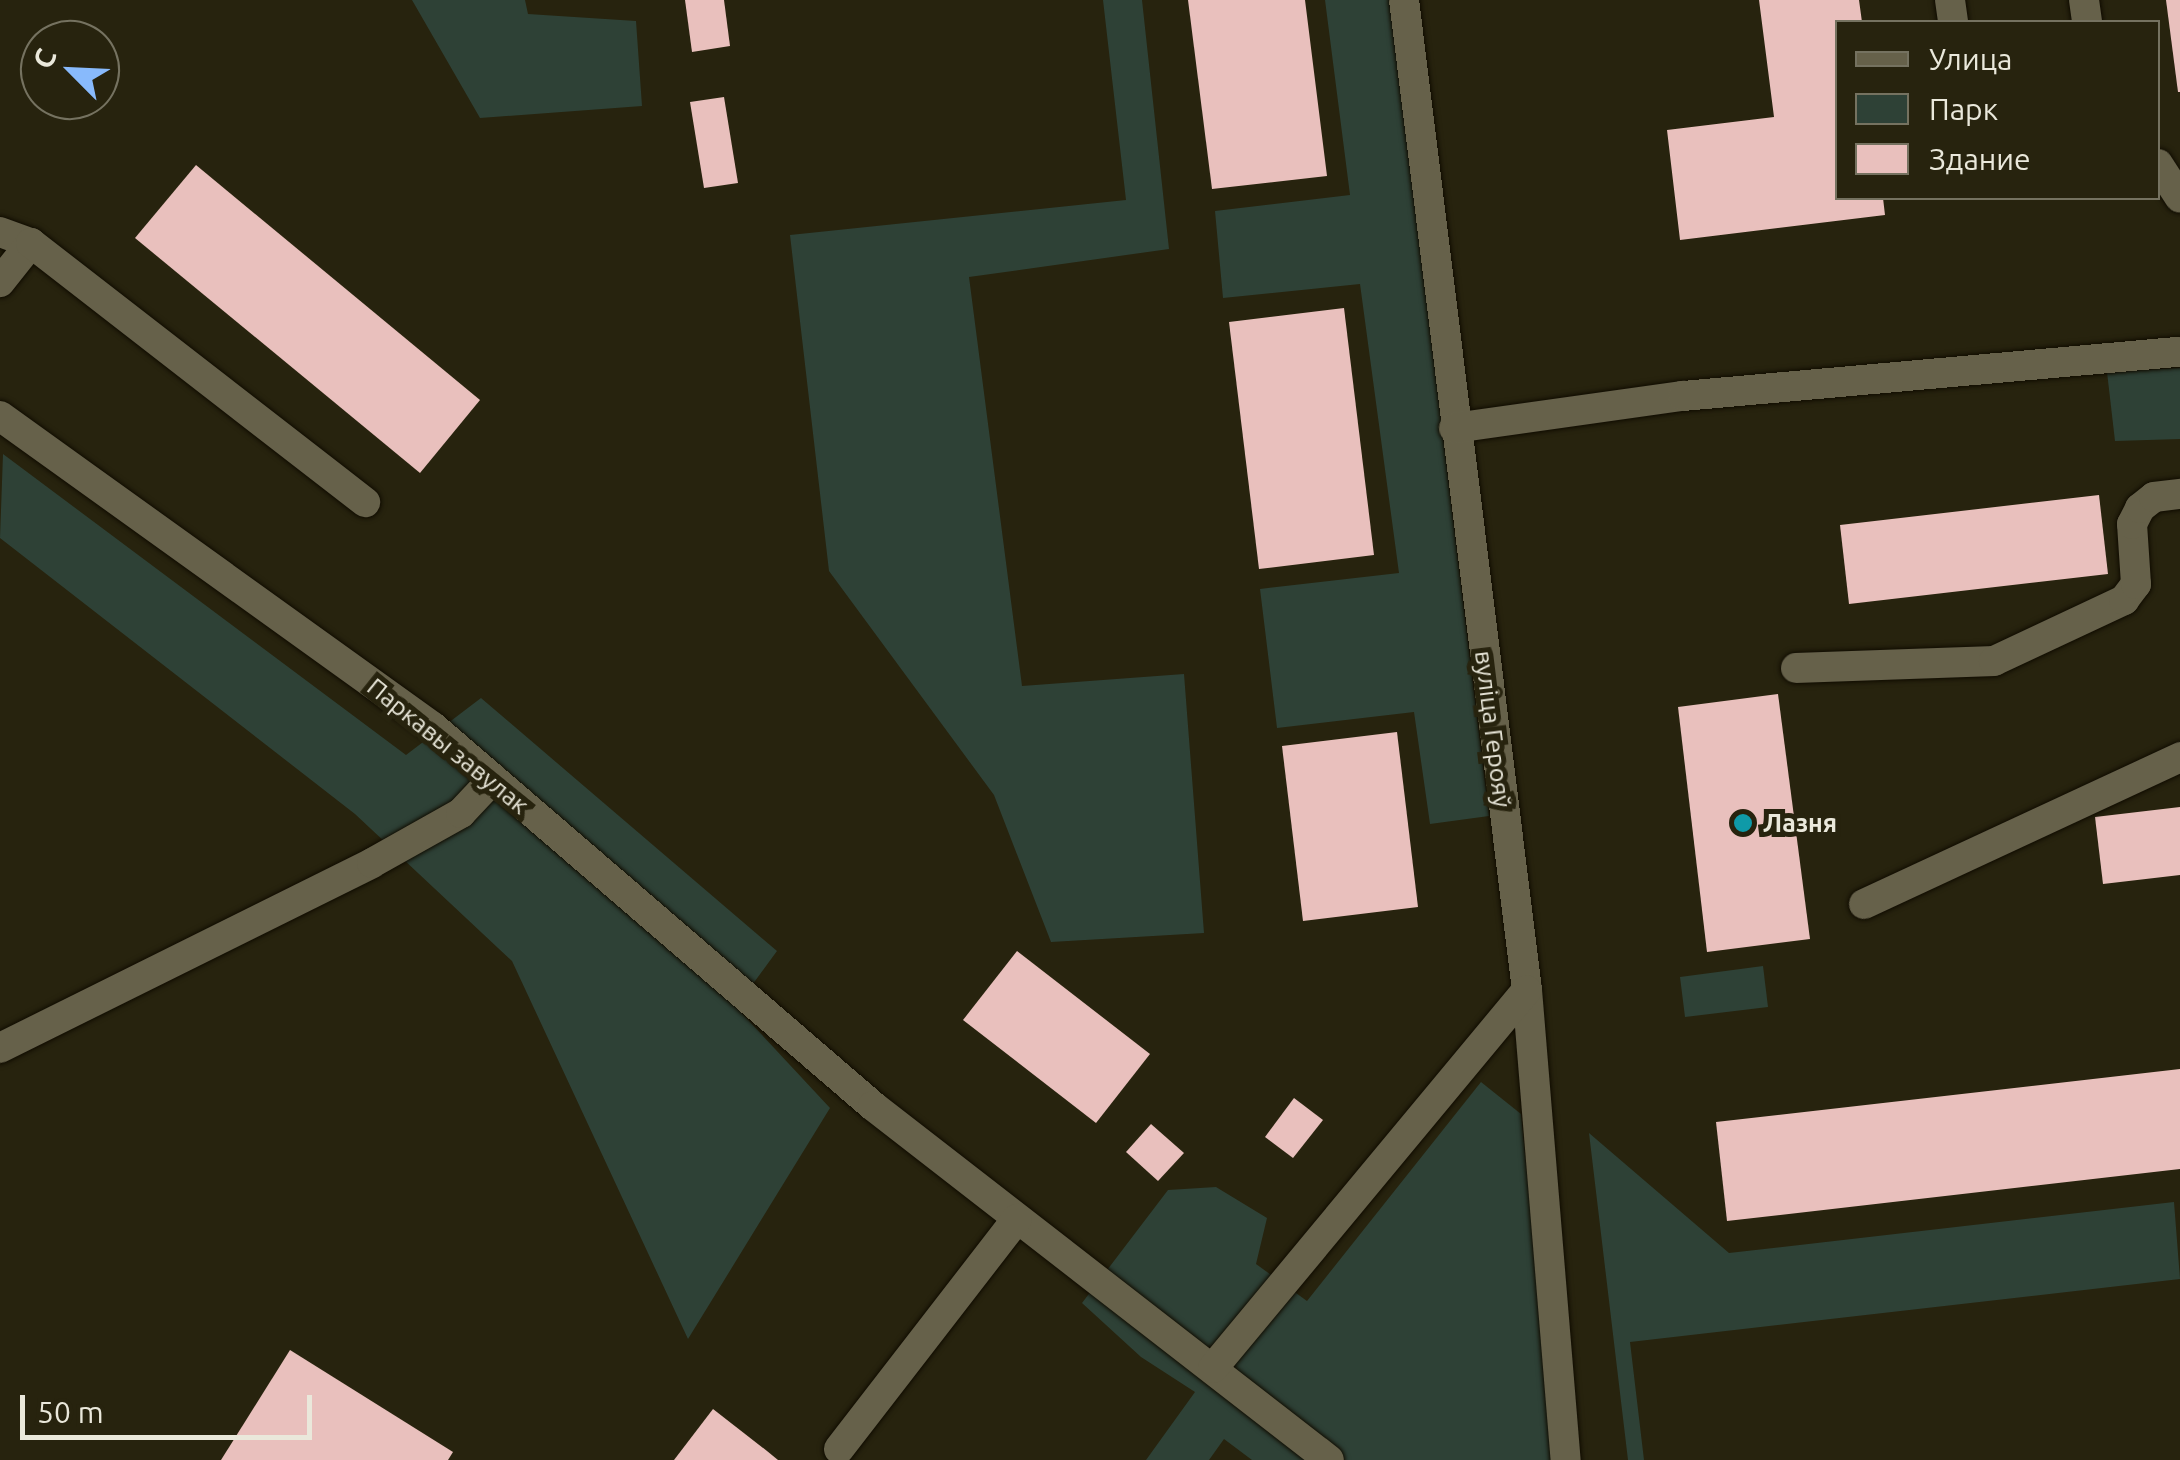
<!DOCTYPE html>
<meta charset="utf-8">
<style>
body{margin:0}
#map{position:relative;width:2180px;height:1460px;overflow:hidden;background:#27230e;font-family:Ubuntu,sans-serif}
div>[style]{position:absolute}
.green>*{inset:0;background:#2e4136}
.building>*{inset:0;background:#e9c0bd}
.roads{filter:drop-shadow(0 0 2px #100c00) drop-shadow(0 0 2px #100c00)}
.minor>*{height:30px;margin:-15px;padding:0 15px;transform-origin:15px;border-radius:15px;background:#66614a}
.dots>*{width:28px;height:28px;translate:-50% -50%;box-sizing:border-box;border:5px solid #27230e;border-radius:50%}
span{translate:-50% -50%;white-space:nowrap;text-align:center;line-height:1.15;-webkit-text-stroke:10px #27230e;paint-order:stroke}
.street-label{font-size:25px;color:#eae8db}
.poi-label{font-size:25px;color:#eae8db;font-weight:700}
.left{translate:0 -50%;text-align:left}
.legend{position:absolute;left:1835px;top:20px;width:325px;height:180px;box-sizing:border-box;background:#27230e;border:2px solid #757260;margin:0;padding:12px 18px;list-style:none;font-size:30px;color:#eae8db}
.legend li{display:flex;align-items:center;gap:20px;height:50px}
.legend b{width:50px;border:2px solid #757260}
.north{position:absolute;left:20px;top:20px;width:100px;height:100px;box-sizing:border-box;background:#27230e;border:2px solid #757260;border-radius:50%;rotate:294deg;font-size:28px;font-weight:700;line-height:40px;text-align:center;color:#eae8db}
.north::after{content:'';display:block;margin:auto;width:35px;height:45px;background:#88bafc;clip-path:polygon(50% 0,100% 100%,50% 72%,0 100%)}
.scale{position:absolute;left:20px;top:1395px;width:292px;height:45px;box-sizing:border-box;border:5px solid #eae8db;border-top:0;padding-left:12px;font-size:30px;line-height:35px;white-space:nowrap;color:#eae8db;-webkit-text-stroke:8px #27230e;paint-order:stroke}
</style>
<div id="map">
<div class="green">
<div style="clip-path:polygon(412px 0,525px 0,528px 14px,636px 21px,642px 106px,480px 118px)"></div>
<div style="clip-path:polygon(1103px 0,1142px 0,1169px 249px,969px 277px,1022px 686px,1184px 674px,1204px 933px,1051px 942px,994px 795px,829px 571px,790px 235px,1126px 200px)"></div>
<div style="clip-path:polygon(1325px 0,1390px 0,1489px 816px,1430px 824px,1414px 712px,1277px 728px,1260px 589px,1399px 573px,1360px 284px,1223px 298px,1215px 211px,1350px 195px)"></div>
<div style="clip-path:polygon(2180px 368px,2180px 439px,2115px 441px,2107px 372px)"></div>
<div style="clip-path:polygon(3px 454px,406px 755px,481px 698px,777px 951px,736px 1007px,830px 1108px,688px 1339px,512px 961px,355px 814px,0 538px)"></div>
<div style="clip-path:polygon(1763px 966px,1768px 1007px,1685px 1017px,1680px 977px)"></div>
<div style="clip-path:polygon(1481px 1082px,1521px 1114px,1556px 1460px,1252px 1460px,1224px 1439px,1209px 1460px,1146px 1460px,1195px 1392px,1141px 1357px,1082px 1303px,1168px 1190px,1216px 1187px,1267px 1218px,1256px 1264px,1307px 1301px)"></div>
<div style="clip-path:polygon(1589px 1133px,1729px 1253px,2174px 1202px,2180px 1279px,1630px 1342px,1644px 1460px,1628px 1460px)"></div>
</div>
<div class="building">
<div style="clip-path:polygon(685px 0,724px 0,730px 46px,692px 52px)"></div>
<div style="clip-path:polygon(1188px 0,1305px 0,1327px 176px,1212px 189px)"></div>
<div style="clip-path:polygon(1759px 0,1859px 0,1862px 22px,1838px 22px,1838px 198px,1883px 198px,1885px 215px,1680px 240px,1667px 130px,1774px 117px)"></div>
<div style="clip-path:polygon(2166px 0,2180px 0,2180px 92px,2178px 92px)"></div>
<div style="clip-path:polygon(724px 97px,738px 183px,704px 188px,690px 102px)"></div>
<div style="clip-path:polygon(196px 165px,480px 400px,420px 473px,135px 238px)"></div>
<div style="clip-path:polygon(1344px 308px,1374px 555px,1259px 569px,1229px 322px)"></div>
<div style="clip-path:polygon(2099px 495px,2108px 574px,1849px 604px,1840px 525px)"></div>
<div style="clip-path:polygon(1778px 694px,1810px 939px,1707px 952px,1678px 707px)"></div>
<div style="clip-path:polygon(1397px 732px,1418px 907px,1303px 921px,1282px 746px)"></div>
<div style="clip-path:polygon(2180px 807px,2180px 875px,2103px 884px,2095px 817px)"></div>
<div style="clip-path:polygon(1017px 951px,1150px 1054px,1096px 1123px,963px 1020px)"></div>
<div style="clip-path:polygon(2180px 1069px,2180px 1169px,1727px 1221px,1716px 1122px)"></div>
<div style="clip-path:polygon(1294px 1098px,1323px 1120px,1293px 1158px,1265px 1137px)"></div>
<div style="clip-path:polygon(1151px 1124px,1184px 1153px,1158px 1181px,1126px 1152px)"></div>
<div style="clip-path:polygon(290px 1350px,453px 1452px,448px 1460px,221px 1460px)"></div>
<div style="clip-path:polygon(713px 1409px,767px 1451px,778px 1460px,674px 1460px)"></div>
</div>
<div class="roads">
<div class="minor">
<div style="left:1404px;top:0;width:998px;rotate:82.92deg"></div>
<div style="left:1527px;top:990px;width:472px;rotate:85.3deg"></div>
<div style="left:1950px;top:0;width:22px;rotate:82deg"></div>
<div style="left:2084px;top:0;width:22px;rotate:82deg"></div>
<div style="left:2158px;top:164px;width:40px;rotate:57.1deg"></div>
<div style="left:0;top:232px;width:33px;rotate:20deg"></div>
<div style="left:31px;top:243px;width:50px;rotate:128.5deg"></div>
<div style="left:31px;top:243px;width:423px;rotate:37.8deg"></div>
<div style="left:0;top:416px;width:533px;rotate:35.69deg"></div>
<div style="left:433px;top:727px;width:581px;rotate:40.74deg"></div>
<div style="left:873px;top:1106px;width:577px;rotate:37.82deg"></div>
<div style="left:1454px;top:428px;width:231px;rotate:-8deg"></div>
<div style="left:1683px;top:396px;width:499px;rotate:-5.1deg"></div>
<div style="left:1796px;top:668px;width:198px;rotate:-2deg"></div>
<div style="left:1994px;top:661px;width:144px;rotate:-25.1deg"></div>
<div style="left:2124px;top:600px;width:20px;rotate:-53deg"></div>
<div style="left:2136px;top:584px;width:60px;rotate:-93.8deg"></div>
<div style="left:2132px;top:524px;width:18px;rotate:-63deg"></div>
<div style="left:2140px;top:508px;width:18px;rotate:-38deg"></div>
<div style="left:2154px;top:497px;width:26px;rotate:-7deg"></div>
<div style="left:1864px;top:904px;width:349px;rotate:-24.9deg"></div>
<div style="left:0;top:1048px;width:415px;rotate:-26.4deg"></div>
<div style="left:372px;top:863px;width:102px;rotate:-29.3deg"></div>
<div style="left:461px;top:813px;width:47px;rotate:-46.7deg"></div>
<div style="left:1213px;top:1368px;width:491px;rotate:-50.3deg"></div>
<div style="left:839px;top:1449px;width:291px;rotate:-52.3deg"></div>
</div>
</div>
<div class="dots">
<div style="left:1743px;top:823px;background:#0f9aa8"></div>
</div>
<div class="street-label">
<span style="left:1493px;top:729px;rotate:83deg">вуліца Герояў</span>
<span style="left:448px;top:746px;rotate:39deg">Паркавы завулак</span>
</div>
<div class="poi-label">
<span class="left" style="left:1763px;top:823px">Лазня</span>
</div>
<ul class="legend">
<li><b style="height:12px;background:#66614a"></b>Улица</li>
<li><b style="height:28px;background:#2e4136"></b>Парк</li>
<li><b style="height:28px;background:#e9c0bd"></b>Здание</li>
</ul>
<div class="north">С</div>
<div class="scale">50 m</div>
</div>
